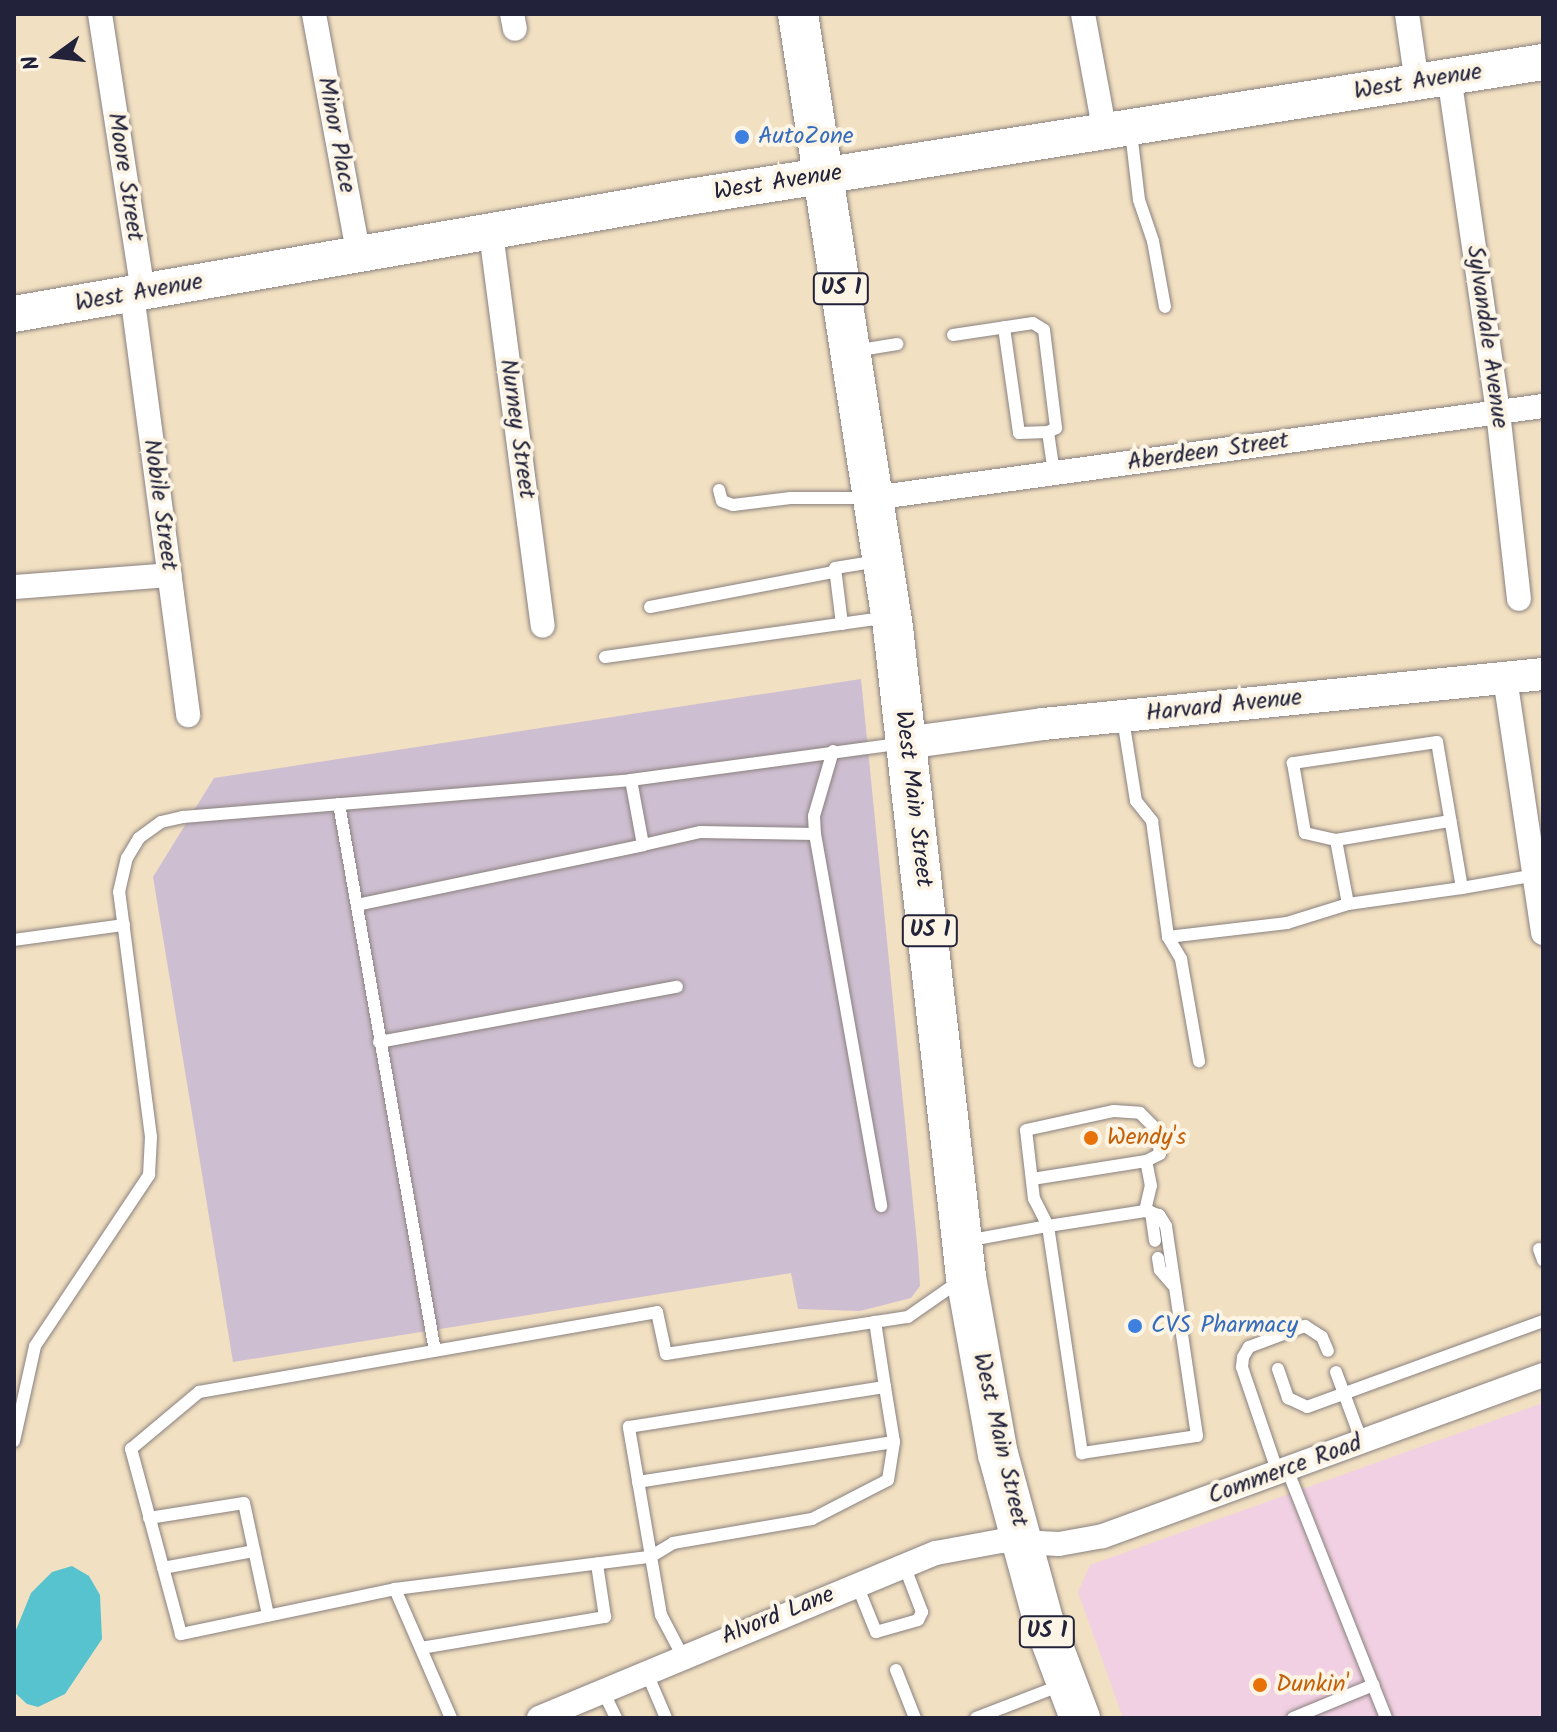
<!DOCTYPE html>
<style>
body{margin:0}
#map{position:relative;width:1557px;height:1732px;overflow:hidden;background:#f2e0c2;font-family:Kalam,sans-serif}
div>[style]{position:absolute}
.built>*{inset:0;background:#f1d0e3}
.industrial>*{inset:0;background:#cebed1}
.water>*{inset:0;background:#56c3cf}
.roads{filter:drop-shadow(0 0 2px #8a817e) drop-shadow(0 0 2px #8a817e)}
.service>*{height:12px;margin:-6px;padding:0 6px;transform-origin:6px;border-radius:6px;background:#fff}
.minor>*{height:24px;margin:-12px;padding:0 12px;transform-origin:12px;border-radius:12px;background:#fff}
.tertiary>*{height:32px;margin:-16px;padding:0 16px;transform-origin:16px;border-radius:16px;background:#fff}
.secondary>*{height:36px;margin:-18px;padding:0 18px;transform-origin:18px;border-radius:18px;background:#fff}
.primary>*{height:40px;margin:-20px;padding:0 20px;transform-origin:20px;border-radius:20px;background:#fff}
.dots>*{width:22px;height:22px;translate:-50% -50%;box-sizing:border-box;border:4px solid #fcf5e5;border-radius:50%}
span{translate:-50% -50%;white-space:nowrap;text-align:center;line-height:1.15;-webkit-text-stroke:8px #fcf5e5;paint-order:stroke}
.shield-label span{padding:2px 6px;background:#fcf5e5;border:2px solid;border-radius:6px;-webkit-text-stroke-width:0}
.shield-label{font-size:22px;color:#22223b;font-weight:700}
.street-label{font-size:24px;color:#22223b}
.shop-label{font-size:24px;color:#366cbe}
.left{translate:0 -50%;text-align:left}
.food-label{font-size:24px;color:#c56008}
.frame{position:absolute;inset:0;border:16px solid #22223b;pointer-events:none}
.north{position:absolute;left:16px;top:16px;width:80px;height:80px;-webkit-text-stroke:6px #fcf5e5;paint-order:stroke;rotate:255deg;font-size:22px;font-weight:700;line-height:32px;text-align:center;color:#22223b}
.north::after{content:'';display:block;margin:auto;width:28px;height:36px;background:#22223b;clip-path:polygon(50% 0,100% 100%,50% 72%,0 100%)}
</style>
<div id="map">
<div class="built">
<div style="clip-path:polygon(1543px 1403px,1543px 1718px,1123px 1718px,1078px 1592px,1090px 1565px)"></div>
</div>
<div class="industrial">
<div style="clip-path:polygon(861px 679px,918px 1253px,920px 1286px,911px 1298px,860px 1311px,798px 1309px,791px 1273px,233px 1362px,153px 877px,214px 778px)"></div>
</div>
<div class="water">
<div style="clip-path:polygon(72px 1566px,89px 1576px,100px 1595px,102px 1639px,65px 1694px,38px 1707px,27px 1704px,14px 1692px,16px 1630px,31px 1593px,52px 1572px)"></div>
</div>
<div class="roads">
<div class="service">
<div style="left:1131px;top:132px;width:68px;rotate:83.3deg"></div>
<div style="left:1139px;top:200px;width:43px;rotate:71.1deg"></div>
<div style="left:1153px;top:241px;width:67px;rotate:79.7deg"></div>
<div style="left:953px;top:335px;width:81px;rotate:-8.5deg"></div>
<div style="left:1033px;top:323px;width:13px;rotate:32deg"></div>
<div style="left:1044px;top:330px;width:99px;rotate:83deg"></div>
<div style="left:1056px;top:428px;width:9px;rotate:153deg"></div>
<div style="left:1048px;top:432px;width:29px;rotate:178deg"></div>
<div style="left:1019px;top:433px;width:107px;rotate:-98.1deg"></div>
<div style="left:854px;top:351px;width:44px;rotate:-9.2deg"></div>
<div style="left:1048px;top:432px;width:41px;rotate:81.7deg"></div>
<div style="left:719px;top:490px;width:11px;rotate:75deg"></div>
<div style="left:722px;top:501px;width:12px;rotate:20deg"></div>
<div style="left:733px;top:505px;width:58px;rotate:-6.9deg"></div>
<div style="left:791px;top:498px;width:75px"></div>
<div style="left:650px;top:607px;width:186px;rotate:-10.8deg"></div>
<div style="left:842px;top:624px;width:56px;rotate:-97.1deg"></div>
<div style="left:835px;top:568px;width:44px;rotate:-9.2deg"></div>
<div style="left:605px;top:657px;width:282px;rotate:-8deg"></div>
<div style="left:1123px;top:719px;width:83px;rotate:81deg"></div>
<div style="left:1136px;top:801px;width:26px;rotate:51deg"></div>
<div style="left:1152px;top:821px;width:117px;rotate:82.1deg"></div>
<div style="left:1168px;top:937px;width:26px;rotate:59deg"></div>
<div style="left:1181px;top:959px;width:104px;rotate:80deg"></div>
<div style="left:833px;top:751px;width:68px;rotate:106.3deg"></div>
<div style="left:814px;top:816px;width:18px;rotate:87deg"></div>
<div style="left:815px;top:834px;width:378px;rotate:79.9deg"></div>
<div style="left:631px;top:780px;width:66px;rotate:79.5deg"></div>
<div style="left:643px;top:845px;width:58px;rotate:-12.8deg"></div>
<div style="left:700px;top:832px;width:115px;rotate:1deg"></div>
<div style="left:339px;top:804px;width:555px;rotate:80.05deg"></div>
<div style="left:1336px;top:840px;width:116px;rotate:-9.5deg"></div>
<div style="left:1462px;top:888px;width:148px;rotate:-99.7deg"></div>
<div style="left:1437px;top:742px;width:146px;rotate:171.7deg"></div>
<div style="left:1293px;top:763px;width:71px;rotate:80.3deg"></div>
<div style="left:1305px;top:833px;width:32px;rotate:13deg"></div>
<div style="left:1336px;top:840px;width:65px;rotate:79.4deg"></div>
<div style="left:1348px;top:904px;width:115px;rotate:-8deg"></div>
<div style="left:1462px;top:888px;width:75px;rotate:-10deg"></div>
<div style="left:357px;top:905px;width:292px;rotate:-11.8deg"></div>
<div style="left:1168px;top:937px;width:120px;rotate:-6.7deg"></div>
<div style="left:1287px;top:923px;width:64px;rotate:-17.3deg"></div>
<div style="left:14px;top:940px;width:111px;rotate:-7.8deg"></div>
<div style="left:379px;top:1042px;width:303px;rotate:-10.5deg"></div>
<div style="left:1145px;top:1211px;width:26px;rotate:-77deg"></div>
<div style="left:1151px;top:1186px;width:25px;rotate:-101deg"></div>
<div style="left:1151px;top:1212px;width:29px;rotate:82deg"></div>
<div style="left:966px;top:1241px;width:83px;rotate:-10.4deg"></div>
<div style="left:1048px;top:1226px;width:230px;rotate:81.5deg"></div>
<div style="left:1082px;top:1453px;width:116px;rotate:-8.4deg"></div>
<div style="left:1197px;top:1436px;width:212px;rotate:-98.4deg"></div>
<div style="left:1166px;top:1226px;width:13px;rotate:-122deg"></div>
<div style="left:1159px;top:1215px;width:15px;rotate:-164deg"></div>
<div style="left:1145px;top:1211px;width:98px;rotate:171.2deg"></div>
<div style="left:1048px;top:1226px;width:30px;rotate:-117deg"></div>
<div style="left:1034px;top:1199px;width:69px;rotate:-96.6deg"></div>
<div style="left:1026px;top:1130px;width:90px;rotate:-12.2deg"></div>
<div style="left:1114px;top:1111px;width:26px;rotate:4deg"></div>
<div style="left:1140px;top:1113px;width:24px;rotate:45deg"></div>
<div style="left:1157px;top:1130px;width:24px;rotate:83deg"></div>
<div style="left:1160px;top:1154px;width:16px;rotate:153deg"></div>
<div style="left:1146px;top:1161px;width:115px;rotate:171deg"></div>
<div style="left:1539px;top:1249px;width:12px;rotate:70deg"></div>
<div style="left:1158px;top:1258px;width:12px;rotate:81deg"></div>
<div style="left:1160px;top:1270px;width:23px;rotate:49deg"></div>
<div style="left:1278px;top:1369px;width:31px;rotate:71deg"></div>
<div style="left:1288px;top:1398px;width:21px;rotate:25deg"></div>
<div style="left:1307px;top:1407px;width:251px;rotate:-20deg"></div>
<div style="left:1336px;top:1372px;width:75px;rotate:69.6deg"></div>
<div style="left:14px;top:1441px;width:97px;rotate:-77.5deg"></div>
<div style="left:35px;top:1346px;width:206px;rotate:-56.3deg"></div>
<div style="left:149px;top:1175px;width:38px;rotate:-87deg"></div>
<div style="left:151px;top:1137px;width:247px;rotate:-97.4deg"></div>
<div style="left:119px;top:892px;width:35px;rotate:-77deg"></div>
<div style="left:127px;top:858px;width:23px;rotate:-59deg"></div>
<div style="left:139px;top:838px;width:27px;rotate:-36deg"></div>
<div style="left:161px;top:822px;width:23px;rotate:-13deg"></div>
<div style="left:183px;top:817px;width:450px;rotate:-4.7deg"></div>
<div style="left:631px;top:780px;width:275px;rotate:-7.7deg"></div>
<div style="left:1287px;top:1469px;width:268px;rotate:68.3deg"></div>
<div style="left:1278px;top:1473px;width:112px;rotate:-108.8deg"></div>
<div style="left:1242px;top:1367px;width:10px;rotate:-84deg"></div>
<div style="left:1243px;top:1357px;width:12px;rotate:-59deg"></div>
<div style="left:1249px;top:1347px;width:60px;rotate:-20.6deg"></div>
<div style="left:1305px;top:1326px;width:20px;rotate:33deg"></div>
<div style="left:1322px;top:1337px;width:15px;rotate:67deg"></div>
<div style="left:638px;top:1482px;width:259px;rotate:-8.9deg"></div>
<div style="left:894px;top:1442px;width:56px;rotate:-99.3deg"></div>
<div style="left:149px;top:1518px;width:96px;rotate:-9deg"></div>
<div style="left:244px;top:1503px;width:115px;rotate:77.9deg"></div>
<div style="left:163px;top:1568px;width:93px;rotate:-10.6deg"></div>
<div style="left:857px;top:1585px;width:51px;rotate:68deg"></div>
<div style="left:876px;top:1632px;width:44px;rotate:-15.9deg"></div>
<div style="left:918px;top:1620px;width:9px;rotate:-63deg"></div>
<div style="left:922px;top:1612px;width:50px;rotate:-111deg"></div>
<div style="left:395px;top:1589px;width:257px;rotate:-7.2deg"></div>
<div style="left:650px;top:1557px;width:27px;rotate:-31deg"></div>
<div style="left:673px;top:1543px;width:141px;rotate:-9.8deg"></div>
<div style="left:812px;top:1519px;width:85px;rotate:-27.2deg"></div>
<div style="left:888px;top:1480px;width:38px;rotate:-81deg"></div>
<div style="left:421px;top:1648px;width:187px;rotate:-9.6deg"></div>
<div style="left:605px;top:1617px;width:54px;rotate:-98.6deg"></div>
<div style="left:682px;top:1655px;width:45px;rotate:-117.7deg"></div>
<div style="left:661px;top:1615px;width:191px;rotate:-99.7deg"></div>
<div style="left:629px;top:1427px;width:259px;rotate:-8.9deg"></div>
<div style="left:885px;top:1387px;width:66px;rotate:-98.7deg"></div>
<div style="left:896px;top:1670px;width:52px;rotate:68.4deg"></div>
<div style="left:646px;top:1671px;width:51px;rotate:66.9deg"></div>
<div style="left:602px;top:1689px;width:32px;rotate:64deg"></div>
<div style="left:451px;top:1718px;width:141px;rotate:-113.5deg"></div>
<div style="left:395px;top:1589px;width:219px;rotate:168.1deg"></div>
<div style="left:181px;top:1634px;width:192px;rotate:-105.1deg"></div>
<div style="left:131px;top:1449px;width:89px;rotate:-40deg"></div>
<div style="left:199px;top:1392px;width:465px;rotate:-9.9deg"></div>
<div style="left:657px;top:1312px;width:43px;rotate:77.9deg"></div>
<div style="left:666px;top:1354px;width:245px;rotate:-8.7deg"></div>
<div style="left:908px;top:1317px;width:65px;rotate:-34.9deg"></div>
<div style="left:976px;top:1718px;width:94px;rotate:-21.1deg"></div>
<div style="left:1293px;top:1718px;width:87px;rotate:-22.4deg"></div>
</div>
<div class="minor">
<div style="left:100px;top:14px;width:281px;rotate:81.2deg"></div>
<div style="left:314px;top:14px;width:246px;rotate:79.5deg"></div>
<div style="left:512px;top:14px;width:15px;rotate:79deg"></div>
<div style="left:1083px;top:14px;width:121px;rotate:79.5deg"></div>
<div style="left:1407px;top:14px;width:70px;rotate:81.8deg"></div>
<div style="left:1449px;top:76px;width:340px;rotate:81.7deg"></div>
<div style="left:1498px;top:412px;width:188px;rotate:83.6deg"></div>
<div style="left:491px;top:233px;width:396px;rotate:82.5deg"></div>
<div style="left:132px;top:294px;width:425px;rotate:82.4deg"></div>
<div style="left:873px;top:498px;width:676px;rotate:-7.82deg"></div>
<div style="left:14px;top:587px;width:156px;rotate:-4.4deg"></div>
<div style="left:1505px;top:678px;width:258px;rotate:81.5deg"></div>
<div style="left:539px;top:1718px;width:430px;rotate:-22.6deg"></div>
<div style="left:936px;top:1553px;width:66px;rotate:-10.5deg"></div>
<div style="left:1001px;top:1541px;width:58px;rotate:3deg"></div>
<div style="left:1059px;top:1544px;width:45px;rotate:-10.3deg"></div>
<div style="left:1103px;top:1536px;width:469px;rotate:-20.1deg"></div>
</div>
<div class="tertiary">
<div style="left:906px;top:743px;width:138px;rotate:-7.9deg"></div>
<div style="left:1043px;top:724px;width:502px;rotate:-5.71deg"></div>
</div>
<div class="secondary">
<div style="left:14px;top:314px;width:672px;rotate:-9.85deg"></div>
<div style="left:676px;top:199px;width:878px;rotate:-8.98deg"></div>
</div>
<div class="primary">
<div style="left:798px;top:14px;width:621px;rotate:81.2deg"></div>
<div style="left:893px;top:628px;width:653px;rotate:83.58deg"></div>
<div style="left:966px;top:1277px;width:180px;rotate:79.8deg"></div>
<div style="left:998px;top:1454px;width:172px;rotate:74.8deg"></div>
<div style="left:1043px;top:1620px;width:105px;rotate:69.3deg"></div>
</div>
</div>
<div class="dots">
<div style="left:742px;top:137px;background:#3f7fe0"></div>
<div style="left:1091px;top:1138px;background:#e8710a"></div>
<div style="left:1135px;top:1326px;background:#3f7fe0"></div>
<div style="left:1260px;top:1685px;background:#e8710a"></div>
</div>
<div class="shield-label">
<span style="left:841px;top:289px">US 1</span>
<span style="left:930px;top:931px">US 1</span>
<span style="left:1047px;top:1632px">US 1</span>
</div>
<div class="street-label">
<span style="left:1418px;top:82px;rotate:-9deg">West Avenue</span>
<span style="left:336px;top:135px;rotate:79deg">Minor Place</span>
<span style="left:125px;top:177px;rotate:81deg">Moore Street</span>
<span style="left:778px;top:183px;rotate:-9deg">West Avenue</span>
<span style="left:139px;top:293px;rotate:-10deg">West Avenue</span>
<span style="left:1487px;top:337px;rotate:82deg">Sylvandale Avenue</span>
<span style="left:517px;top:429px;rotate:82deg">Nurney Street</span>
<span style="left:1208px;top:452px;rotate:-8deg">Aberdeen Street</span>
<span style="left:160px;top:505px;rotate:82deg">Nobile Street</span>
<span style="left:1224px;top:706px;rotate:-6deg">Harvard Avenue</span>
<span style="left:913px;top:799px;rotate:83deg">West Main Street</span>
<span style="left:1000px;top:1440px;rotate:77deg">West Main Street</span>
<span style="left:1285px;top:1470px;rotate:-20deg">Commerce Road</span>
<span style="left:778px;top:1616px;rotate:-22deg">Alvord Lane</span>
</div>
<div class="shop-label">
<span class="left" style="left:758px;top:137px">AutoZone</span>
<span class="left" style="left:1151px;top:1326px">CVS Pharmacy</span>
</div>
<div class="food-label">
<span class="left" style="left:1107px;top:1138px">Wendy's</span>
<span class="left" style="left:1276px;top:1685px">Dunkin'</span>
</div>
<div class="frame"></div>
<div class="north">N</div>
</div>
